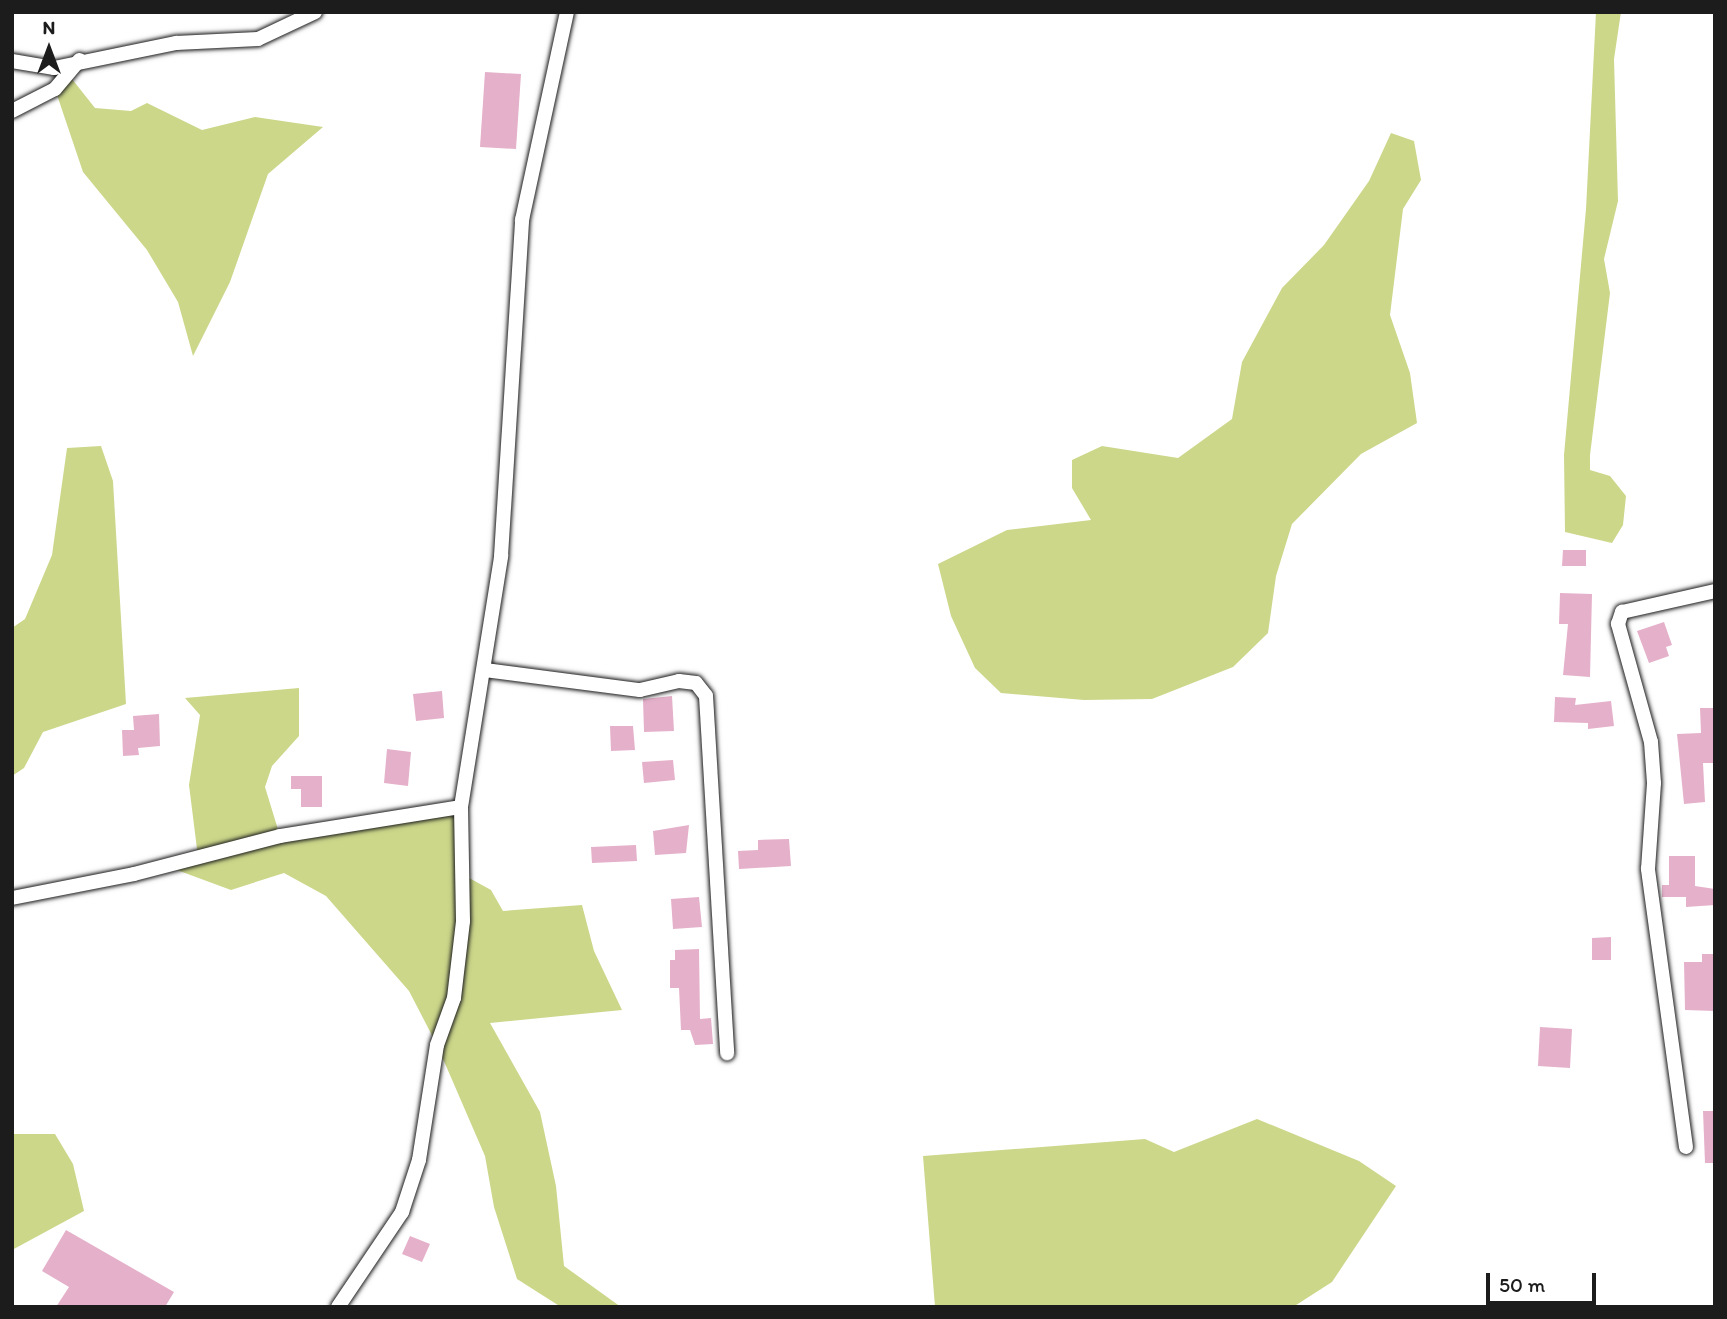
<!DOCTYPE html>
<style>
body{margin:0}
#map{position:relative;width:1727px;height:1319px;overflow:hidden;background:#fff;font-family:Itim,sans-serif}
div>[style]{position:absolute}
.green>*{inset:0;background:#ccd78a}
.building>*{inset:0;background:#e5b0ca}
.roads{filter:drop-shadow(0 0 2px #1c1c1c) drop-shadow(0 0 2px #1c1c1c)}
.minor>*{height:14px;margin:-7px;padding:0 7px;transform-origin:7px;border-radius:7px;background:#fff}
span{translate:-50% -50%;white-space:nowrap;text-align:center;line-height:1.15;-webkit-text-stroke:7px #fff;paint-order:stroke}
.frame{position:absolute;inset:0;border:14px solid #1c1c1c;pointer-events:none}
.north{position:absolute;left:14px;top:14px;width:70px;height:70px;-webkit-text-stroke:5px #fff;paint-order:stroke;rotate:0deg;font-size:19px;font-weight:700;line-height:28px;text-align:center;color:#1c1c1c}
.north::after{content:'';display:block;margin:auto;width:24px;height:32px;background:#1c1c1c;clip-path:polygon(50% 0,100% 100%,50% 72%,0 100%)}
.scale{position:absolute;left:1486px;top:1273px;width:110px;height:32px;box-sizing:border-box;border:4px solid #1c1c1c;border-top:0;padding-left:9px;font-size:21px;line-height:24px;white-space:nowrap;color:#1c1c1c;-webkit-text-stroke:5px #fff;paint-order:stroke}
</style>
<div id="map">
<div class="green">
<div style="clip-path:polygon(1596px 12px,1621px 12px,1614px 59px,1618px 201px,1604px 259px,1610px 293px,1590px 455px,1590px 470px,1610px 476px,1626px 496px,1623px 525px,1612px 543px,1565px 532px,1564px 455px,1586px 209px)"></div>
<div style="clip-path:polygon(68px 74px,95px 108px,131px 111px,147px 103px,202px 130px,255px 117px,323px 127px,268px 174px,230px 282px,193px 356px,178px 302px,147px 250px,83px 172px,55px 89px)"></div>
<div style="clip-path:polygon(1391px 133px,1414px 141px,1421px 180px,1403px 209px,1390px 315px,1410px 373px,1417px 423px,1361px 454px,1292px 524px,1276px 576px,1268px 633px,1233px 667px,1152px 699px,1084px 700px,1001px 693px,975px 668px,951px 616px,938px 564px,1007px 530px,1091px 520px,1072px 488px,1072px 460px,1102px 446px,1178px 458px,1232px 419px,1242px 362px,1282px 288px,1324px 245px,1369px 181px)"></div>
<div style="clip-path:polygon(101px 446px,113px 481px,126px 704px,43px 732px,24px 768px,12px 776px,12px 628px,25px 619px,52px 555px,67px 448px)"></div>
<div style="clip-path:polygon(299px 688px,299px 736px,272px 766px,265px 787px,280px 836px,461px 807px,462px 874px,491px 890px,503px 911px,582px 905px,594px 951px,622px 1010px,490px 1023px,540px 1112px,556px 1186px,564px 1266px,621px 1307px,561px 1307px,517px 1279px,494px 1207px,485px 1156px,437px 1045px,409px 991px,326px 896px,284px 873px,231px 890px,166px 866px,198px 857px,189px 785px,200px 715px,185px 698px)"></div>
<div style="clip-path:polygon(1257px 1119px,1359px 1161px,1396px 1186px,1332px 1282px,1293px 1307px,935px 1307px,923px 1156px,1145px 1139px,1174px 1152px)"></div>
<div style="clip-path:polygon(12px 1134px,55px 1134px,73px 1164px,84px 1211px,12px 1250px)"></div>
</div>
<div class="building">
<div style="clip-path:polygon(485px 72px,521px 74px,516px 149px,480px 147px)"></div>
<div style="clip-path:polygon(1563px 550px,1586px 550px,1586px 566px,1562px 566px)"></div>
<div style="clip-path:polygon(1560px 593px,1592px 594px,1590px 677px,1563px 675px,1568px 624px,1559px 624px)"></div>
<div style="clip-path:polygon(1664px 622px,1672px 645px,1666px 647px,1669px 656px,1649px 663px,1637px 631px)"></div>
<div style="clip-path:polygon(442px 691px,444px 718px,416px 721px,413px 694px)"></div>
<div style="clip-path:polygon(672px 696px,674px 731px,644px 732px,643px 699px)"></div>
<div style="clip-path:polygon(1555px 697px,1576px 698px,1575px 705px,1611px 701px,1614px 726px,1588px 729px,1588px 723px,1554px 722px)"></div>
<div style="clip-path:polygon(1700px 708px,1715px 708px,1715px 763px,1703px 763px,1705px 802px,1684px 804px,1677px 734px,1701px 733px)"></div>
<div style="clip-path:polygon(159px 714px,160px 746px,138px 748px,139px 755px,123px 756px,122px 730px,134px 730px,133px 716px)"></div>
<div style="clip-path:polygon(610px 726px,633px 726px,635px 750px,611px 751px)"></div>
<div style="clip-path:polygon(387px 749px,411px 752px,408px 786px,384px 783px)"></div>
<div style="clip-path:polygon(673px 760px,675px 780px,644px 783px,642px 762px)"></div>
<div style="clip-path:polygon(291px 776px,322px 776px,322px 807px,301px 807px,301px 789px,291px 789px)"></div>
<div style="clip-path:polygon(689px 825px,686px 853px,655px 855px,653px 831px)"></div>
<div style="clip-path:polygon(789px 839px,791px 866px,739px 869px,738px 851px,758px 850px,758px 840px)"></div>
<div style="clip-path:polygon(636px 845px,637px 861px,592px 863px,591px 847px)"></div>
<div style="clip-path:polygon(1669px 856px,1695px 856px,1695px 886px,1715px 889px,1715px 905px,1686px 907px,1686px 897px,1662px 897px,1662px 885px,1669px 885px)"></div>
<div style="clip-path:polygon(699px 897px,702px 927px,673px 929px,671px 899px)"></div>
<div style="clip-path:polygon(1611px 937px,1611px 960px,1592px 960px,1592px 938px)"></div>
<div style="clip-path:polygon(699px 949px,700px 1019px,711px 1018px,713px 1044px,695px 1045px,690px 1030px,681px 1030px,679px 988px,670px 988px,670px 960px,675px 960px,675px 950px)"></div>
<div style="clip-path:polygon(1702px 954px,1715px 954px,1715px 1011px,1685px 1010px,1684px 962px,1702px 962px)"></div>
<div style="clip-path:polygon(1540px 1027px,1572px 1029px,1570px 1068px,1538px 1066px)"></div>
<div style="clip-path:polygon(1703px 1111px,1715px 1111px,1715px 1163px,1705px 1163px)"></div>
<div style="clip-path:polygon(66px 1230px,174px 1292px,165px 1307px,56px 1307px,69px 1287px,42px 1271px)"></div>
<div style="clip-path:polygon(410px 1236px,430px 1244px,422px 1262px,402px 1254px)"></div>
</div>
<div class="roads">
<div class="minor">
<div style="left:12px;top:61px;width:43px;rotate:9.5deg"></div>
<div style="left:54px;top:68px;width:125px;rotate:-11.6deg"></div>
<div style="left:176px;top:43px;width:82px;rotate:-2.8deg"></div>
<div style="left:258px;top:39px;width:63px;rotate:-25.3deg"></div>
<div style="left:12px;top:111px;width:48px;rotate:-27.1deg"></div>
<div style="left:55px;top:89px;width:38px;rotate:-50deg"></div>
<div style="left:485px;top:670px;width:156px;rotate:7.4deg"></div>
<div style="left:640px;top:690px;width:40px;rotate:-13deg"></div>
<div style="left:679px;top:681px;width:17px;rotate:7deg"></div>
<div style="left:696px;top:683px;width:16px;rotate:52deg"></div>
<div style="left:706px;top:696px;width:358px;rotate:86.6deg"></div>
<div style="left:12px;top:898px;width:124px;rotate:-11.1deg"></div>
<div style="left:134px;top:874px;width:151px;rotate:-14.6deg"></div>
<div style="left:280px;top:836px;width:183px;rotate:-9.1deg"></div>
<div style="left:1686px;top:1147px;width:281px;rotate:-97.8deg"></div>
<div style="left:1648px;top:869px;width:86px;rotate:-86deg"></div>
<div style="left:1654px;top:783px;width:41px;rotate:-94.2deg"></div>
<div style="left:1651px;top:742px;width:123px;rotate:-105.6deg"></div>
<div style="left:1618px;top:624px;width:13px;rotate:-72deg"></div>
<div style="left:1622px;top:612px;width:95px;rotate:-12.7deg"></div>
<div style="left:338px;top:1307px;width:115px;rotate:-56deg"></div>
<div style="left:402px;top:1212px;width:55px;rotate:-71.9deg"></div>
<div style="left:419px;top:1160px;width:116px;rotate:-81.1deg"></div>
<div style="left:437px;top:1045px;width:50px;rotate:-70.1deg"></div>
<div style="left:454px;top:998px;width:78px;rotate:-83.3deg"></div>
<div style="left:463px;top:921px;width:114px;rotate:-91deg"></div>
<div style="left:461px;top:807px;width:254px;rotate:-80.9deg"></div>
<div style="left:501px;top:556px;width:337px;rotate:-86.4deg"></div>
<div style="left:522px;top:220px;width:213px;rotate:-77.8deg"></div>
</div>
</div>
<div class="frame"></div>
<div class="north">N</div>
<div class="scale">50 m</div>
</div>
